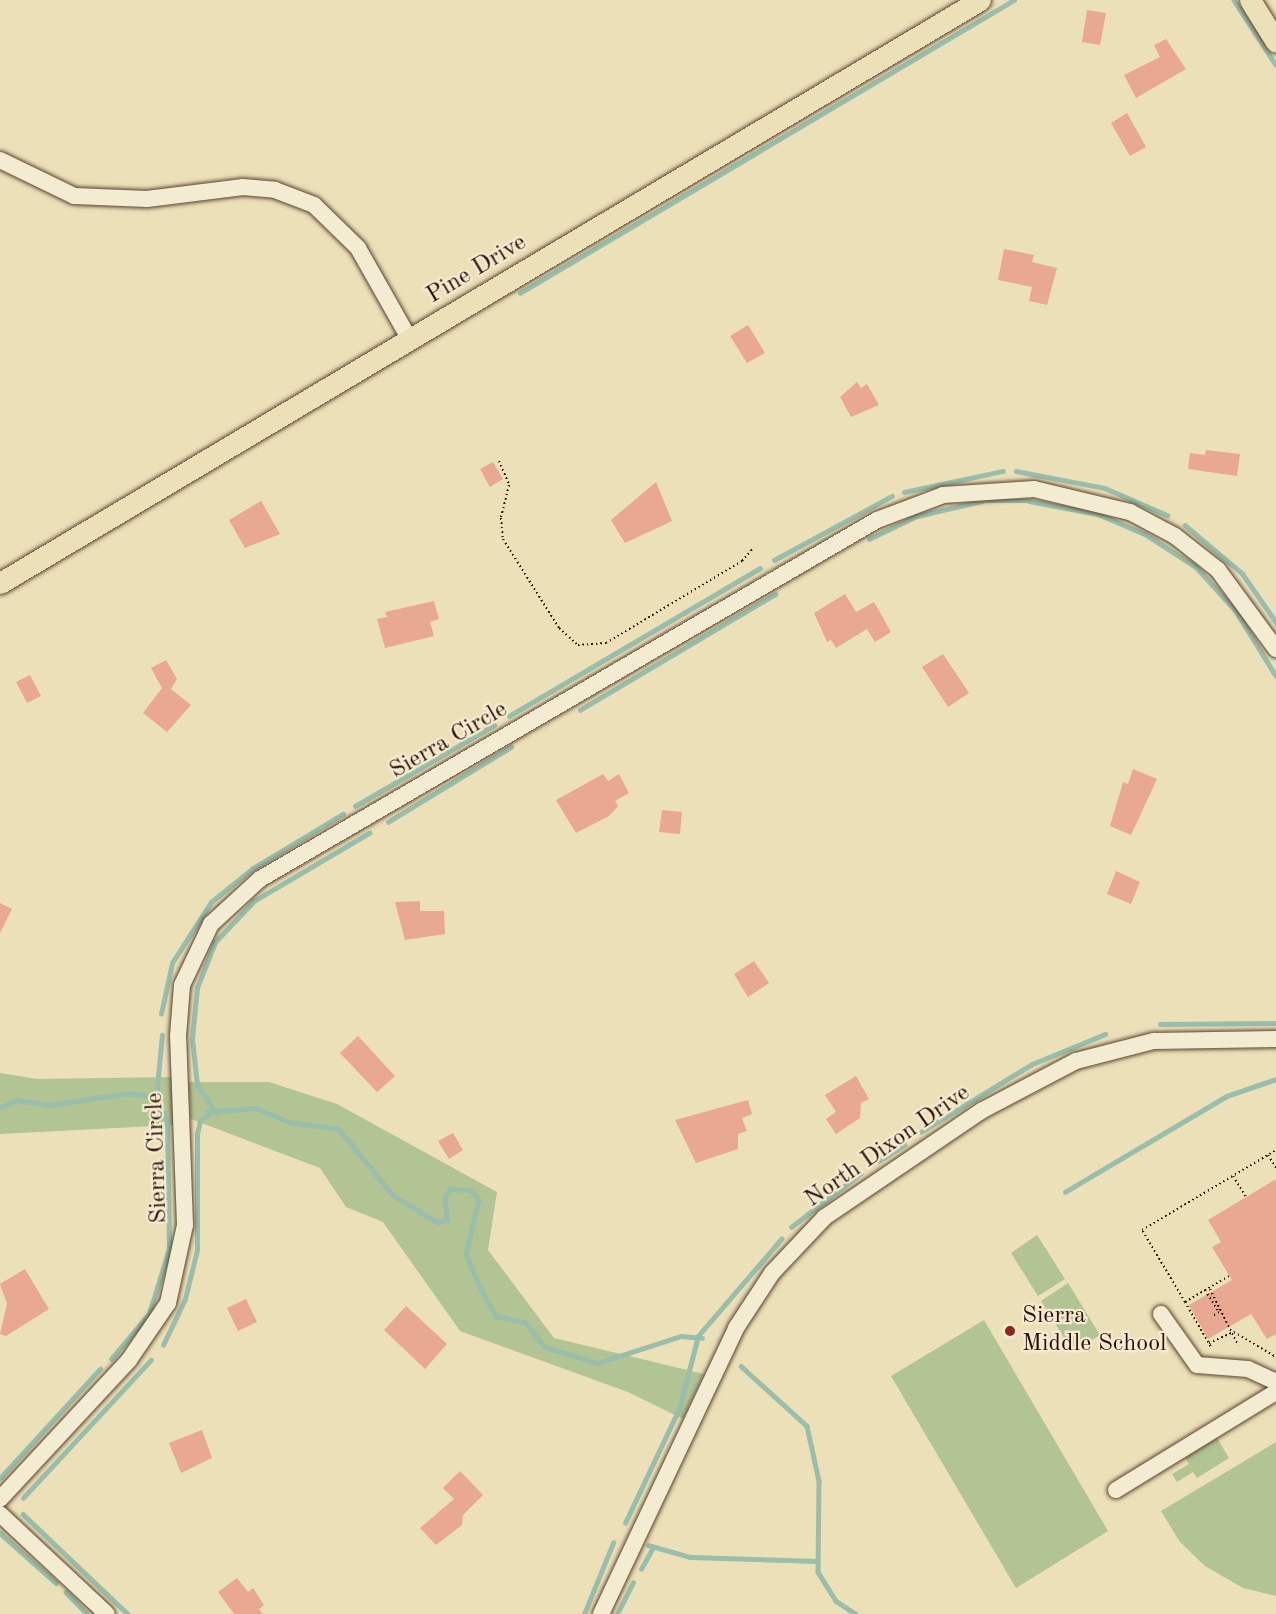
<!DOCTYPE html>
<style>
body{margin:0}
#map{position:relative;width:1276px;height:1614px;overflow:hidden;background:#ece0b9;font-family:"Old Standard TT",serif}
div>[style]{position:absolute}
.green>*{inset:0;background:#b2c394}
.stream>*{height:4.5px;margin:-2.25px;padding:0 2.25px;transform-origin:2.25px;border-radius:2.25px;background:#99beab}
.building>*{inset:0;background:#e8a892}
.path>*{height:2px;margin-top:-1px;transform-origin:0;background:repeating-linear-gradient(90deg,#2b0f00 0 1.5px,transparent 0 4.5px)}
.roads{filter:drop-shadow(0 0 2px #5b432e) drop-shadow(0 0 2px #5b432e)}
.minor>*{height:16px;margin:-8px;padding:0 8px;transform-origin:8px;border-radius:8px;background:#f3ebd2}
.major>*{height:21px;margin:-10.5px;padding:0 10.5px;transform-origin:10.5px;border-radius:10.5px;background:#ece0b9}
.dots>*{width:16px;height:16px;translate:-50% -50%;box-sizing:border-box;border:3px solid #f3ebd2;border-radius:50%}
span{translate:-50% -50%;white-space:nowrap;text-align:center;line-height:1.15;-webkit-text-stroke:4.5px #f3ebd2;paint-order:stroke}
.street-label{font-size:24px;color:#2b0f00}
.poi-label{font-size:24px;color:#2b0f00}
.left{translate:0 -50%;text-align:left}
</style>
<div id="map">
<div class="green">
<div style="clip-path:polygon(0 1073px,37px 1079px,172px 1077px,174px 1125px,0 1134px)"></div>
<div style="clip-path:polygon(188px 1082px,269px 1082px,337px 1104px,497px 1192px,488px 1250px,554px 1338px,704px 1374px,683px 1419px,628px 1392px,460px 1331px,383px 1222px,346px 1207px,320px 1168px,191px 1119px)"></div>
<div style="clip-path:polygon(1037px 1235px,1065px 1279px,1038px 1296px,1011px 1253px)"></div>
<div style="clip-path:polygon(1068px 1283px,1100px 1335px,1073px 1352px,1041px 1301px)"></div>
<div style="clip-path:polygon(984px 1320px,1108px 1531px,1016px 1588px,891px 1376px)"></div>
<div style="clip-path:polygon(1217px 1438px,1229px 1458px,1197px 1478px,1193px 1472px,1177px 1482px,1172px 1474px,1189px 1464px,1185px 1458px)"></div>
<div style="clip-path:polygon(1276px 1442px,1276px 1596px,1243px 1588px,1205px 1566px,1180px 1542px,1161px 1511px)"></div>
</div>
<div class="stream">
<div style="left:1234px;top:0;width:77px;rotate:57.1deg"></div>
<div style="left:520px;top:293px;width:574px;rotate:-30.67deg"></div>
<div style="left:1016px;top:471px;width:91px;rotate:10.8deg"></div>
<div style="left:1105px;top:488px;width:68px;rotate:23.5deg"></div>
<div style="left:904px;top:492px;width:101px;rotate:-12deg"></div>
<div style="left:1185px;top:525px;width:75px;rotate:40.1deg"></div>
<div style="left:1242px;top:573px;width:60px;rotate:55.2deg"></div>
<div style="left:869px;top:539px;width:53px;rotate:-25.6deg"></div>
<div style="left:917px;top:516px;width:67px;rotate:-13deg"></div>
<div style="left:982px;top:501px;width:47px"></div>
<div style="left:1029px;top:501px;width:70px;rotate:10.7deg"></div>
<div style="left:1098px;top:514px;width:51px;rotate:23.1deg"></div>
<div style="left:1145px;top:534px;width:61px;rotate:32.9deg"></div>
<div style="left:1196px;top:567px;width:59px;rotate:47.7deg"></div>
<div style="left:1236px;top:611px;width:76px;rotate:58.4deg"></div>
<div style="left:774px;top:560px;width:134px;rotate:-28.5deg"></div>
<div style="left:580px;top:710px;width:227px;rotate:-30.7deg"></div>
<div style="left:509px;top:716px;width:291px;rotate:-30.5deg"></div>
<div style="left:355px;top:806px;width:161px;rotate:-30.2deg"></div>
<div style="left:388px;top:822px;width:144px;rotate:-31.4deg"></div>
<div style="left:161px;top:1014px;width:52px;rotate:-77.8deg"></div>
<div style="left:172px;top:963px;width:72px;rotate:-57.4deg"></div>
<div style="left:211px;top:902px;width:54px;rotate:-39deg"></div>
<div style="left:253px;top:868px;width:105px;rotate:-31deg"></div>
<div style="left:1160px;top:1024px;width:116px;rotate:-0.5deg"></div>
<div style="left:0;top:1108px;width:19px;rotate:-25deg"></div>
<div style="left:17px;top:1100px;width:32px;rotate:9deg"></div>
<div style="left:49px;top:1105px;width:81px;rotate:-8.5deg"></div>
<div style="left:129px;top:1093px;width:31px;rotate:9deg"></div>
<div style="left:207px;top:1112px;width:49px;rotate:-4.7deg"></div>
<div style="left:256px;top:1108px;width:36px;rotate:23deg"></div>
<div style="left:289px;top:1122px;width:50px;rotate:8deg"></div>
<div style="left:339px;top:1129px;width:85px;rotate:50.7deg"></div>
<div style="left:393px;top:1195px;width:52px;rotate:31.5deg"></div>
<div style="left:437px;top:1222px;width:10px;rotate:-11deg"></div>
<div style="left:447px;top:1220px;width:21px;rotate:-98deg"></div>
<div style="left:444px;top:1199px;width:12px;rotate:-59deg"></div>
<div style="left:450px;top:1189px;width:21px;rotate:3deg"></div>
<div style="left:471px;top:1190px;width:13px;rotate:51deg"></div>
<div style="left:479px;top:1200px;width:56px;rotate:103.5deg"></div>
<div style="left:466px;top:1254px;width:38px;rotate:67deg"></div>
<div style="left:481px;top:1289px;width:31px;rotate:61deg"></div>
<div style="left:496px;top:1316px;width:30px;rotate:12deg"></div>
<div style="left:525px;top:1322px;width:32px;rotate:51deg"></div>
<div style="left:545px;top:1347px;width:55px;rotate:16.8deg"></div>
<div style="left:598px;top:1363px;width:87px;rotate:-18deg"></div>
<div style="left:681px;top:1336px;width:21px;rotate:5deg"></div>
<div style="left:216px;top:1113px;width:34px;rotate:-124deg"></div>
<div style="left:197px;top:1085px;width:46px;rotate:-96.2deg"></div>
<div style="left:192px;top:1039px;width:51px;rotate:-84.4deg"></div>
<div style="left:197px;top:988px;width:49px;rotate:-68.6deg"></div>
<div style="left:215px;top:942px;width:57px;rotate:-46.4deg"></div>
<div style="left:254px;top:901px;width:134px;rotate:-30.6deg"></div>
<div style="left:921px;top:1132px;width:130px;rotate:-31.5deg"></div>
<div style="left:1032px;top:1064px;width:79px;rotate:-22.3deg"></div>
<div style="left:879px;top:1161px;width:30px;rotate:-33deg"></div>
<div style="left:1065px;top:1192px;width:188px;rotate:-30.7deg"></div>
<div style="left:1227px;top:1096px;width:52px;rotate:-19.1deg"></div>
<div style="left:791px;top:1227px;width:88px;rotate:-37.6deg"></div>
<div style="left:163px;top:1345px;width:51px;rotate:-64.4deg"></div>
<div style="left:185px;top:1299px;width:50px;rotate:-76.2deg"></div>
<div style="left:197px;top:1250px;width:116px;rotate:-90deg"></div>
<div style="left:197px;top:1134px;width:13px;rotate:-77deg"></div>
<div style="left:200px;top:1121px;width:11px;rotate:-38deg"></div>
<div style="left:111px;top:1359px;width:59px;rotate:-49.8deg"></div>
<div style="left:149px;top:1314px;width:68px;rotate:-72.9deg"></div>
<div style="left:169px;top:1249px;width:127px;rotate:-90.9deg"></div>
<div style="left:167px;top:1122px;width:27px;rotate:-114deg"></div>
<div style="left:156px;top:1097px;width:62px;rotate:-84.5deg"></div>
<div style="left:741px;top:1366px;width:89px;rotate:42.3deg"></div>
<div style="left:807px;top:1426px;width:56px;rotate:77.7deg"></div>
<div style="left:819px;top:1481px;width:91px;rotate:90.6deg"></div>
<div style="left:818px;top:1572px;width:34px;rotate:58deg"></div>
<div style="left:836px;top:1601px;width:24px;rotate:33deg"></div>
<div style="left:0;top:1478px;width:148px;rotate:-47.5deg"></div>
<div style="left:23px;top:1498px;width:188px;rotate:-47.2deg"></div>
<div style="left:23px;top:1514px;width:145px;rotate:43.6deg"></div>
<div style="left:625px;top:1523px;width:126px;rotate:-64.7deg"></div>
<div style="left:679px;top:1409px;width:75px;rotate:-75.4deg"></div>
<div style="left:698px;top:1336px;width:128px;rotate:-49.4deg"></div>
<div style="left:0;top:1533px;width:75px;rotate:41.8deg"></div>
<div style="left:648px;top:1545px;width:44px;rotate:15.9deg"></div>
<div style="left:690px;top:1557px;width:127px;rotate:1.8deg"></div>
<div style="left:641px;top:1569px;width:25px;rotate:-61deg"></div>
<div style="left:66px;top:1592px;width:30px;rotate:46deg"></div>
<div style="left:584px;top:1614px;width:77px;rotate:-67.8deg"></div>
<div style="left:617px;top:1614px;width:35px;rotate:-63deg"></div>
</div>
<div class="building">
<div style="clip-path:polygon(1087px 10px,1106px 13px,1100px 45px,1082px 42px)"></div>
<div style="clip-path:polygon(1166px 39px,1186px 69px,1136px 98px,1124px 75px,1160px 57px,1154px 45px)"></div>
<div style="clip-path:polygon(1127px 113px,1146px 147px,1130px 156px,1111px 123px)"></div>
<div style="clip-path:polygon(1004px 249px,1034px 255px,1032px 262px,1057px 268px,1047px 305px,1029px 301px,1032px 287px,998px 280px)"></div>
<div style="clip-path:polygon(748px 325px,765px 353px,747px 363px,730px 336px)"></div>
<div style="clip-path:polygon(857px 382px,861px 388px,867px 384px,879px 405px,851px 417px,840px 397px)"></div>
<div style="clip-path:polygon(1206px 450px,1240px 454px,1237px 476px,1188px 469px,1190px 453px,1205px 455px)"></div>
<div style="clip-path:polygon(493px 462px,503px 479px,490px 487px,480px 469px)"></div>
<div style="clip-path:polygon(656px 482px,672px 521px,625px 543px,611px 520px)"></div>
<div style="clip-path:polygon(261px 501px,280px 534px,245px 548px,229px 520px)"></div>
<div style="clip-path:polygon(845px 594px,856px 612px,874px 602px,891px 632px,875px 642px,867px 629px,836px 648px,831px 640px,827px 642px,814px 613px)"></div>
<div style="clip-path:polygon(434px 601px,439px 619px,430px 622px,434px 636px,385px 648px,377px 619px,387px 617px,385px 612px)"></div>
<div style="clip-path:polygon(943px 654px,969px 693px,948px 707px,922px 667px)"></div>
<div style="clip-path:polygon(166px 660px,177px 679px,171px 689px,191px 705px,167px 732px,143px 713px,162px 688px,151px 668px)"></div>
<div style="clip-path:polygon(30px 675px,41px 696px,27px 703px,16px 682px)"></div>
<div style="clip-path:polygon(1133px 769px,1157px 779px,1131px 835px,1110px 826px,1123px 782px,1128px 784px)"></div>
<div style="clip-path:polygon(603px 774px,608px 781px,619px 774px,629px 793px,615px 801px,618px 806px,609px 816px,576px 833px,556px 800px)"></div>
<div style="clip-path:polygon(662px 810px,682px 812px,680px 834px,659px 832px)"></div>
<div style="clip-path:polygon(1116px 871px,1140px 882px,1131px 904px,1107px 894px)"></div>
<div style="clip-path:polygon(420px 901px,420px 911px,444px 911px,445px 934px,405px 940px,395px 902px)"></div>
<div style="clip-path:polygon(0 903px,12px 909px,0 933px)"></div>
<div style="clip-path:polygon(754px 961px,769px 983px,748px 997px,734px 974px)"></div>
<div style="clip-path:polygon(358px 1036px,395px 1076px,377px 1092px,340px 1053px)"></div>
<div style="clip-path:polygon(856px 1076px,869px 1099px,861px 1103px,860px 1118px,836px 1134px,826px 1119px,836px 1112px,825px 1095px)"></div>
<div style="clip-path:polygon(748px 1100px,752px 1114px,742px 1118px,747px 1131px,738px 1134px,738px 1149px,696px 1163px,675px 1120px)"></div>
<div style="clip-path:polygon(453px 1133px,463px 1150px,449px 1159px,438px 1141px)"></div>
<div style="clip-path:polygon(1276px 1179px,1276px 1334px,1267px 1339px,1251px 1314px,1208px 1339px,1189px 1305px,1232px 1280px,1212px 1247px,1221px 1242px,1208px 1220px)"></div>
<div style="clip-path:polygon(25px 1269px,49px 1309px,6px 1336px,0 1334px,7px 1304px,0 1284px)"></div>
<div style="clip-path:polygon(246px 1299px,257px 1322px,238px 1331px,227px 1308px)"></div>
<div style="clip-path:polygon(406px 1306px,447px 1344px,425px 1369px,384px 1330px)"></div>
<div style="clip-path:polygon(202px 1430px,212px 1458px,181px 1473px,169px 1443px)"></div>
<div style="clip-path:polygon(460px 1471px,483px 1495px,463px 1515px,462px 1525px,436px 1545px,420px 1528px,454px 1499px,443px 1488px)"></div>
<div style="clip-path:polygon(237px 1578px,248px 1592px,253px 1588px,264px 1605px,259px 1609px,263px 1614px,234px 1614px,218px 1592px)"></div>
</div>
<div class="path">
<div style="left:499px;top:461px;width:26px;rotate:67deg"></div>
<div style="left:509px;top:485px;width:34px;rotate:104deg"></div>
<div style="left:501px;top:518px;width:21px;rotate:85deg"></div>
<div style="left:503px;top:539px;width:105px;rotate:57.8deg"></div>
<div style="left:559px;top:628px;width:25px;rotate:42deg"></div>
<div style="left:578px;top:645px;width:28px;rotate:-4deg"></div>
<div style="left:606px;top:643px;width:159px;rotate:-31.1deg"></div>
<div style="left:742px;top:561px;width:18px;rotate:-49deg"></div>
<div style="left:1268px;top:1155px;width:15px;rotate:58deg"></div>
<div style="left:1233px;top:1176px;width:25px;rotate:58deg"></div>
<div style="left:1229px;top:1276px;width:51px;rotate:149.4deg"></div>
<div style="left:1185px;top:1302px;width:84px;rotate:-120.8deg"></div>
<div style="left:1142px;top:1230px;width:156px;rotate:-30.8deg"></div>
<div style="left:1210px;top:1289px;width:63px;rotate:63.4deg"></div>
<div style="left:1205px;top:1290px;width:26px;rotate:58deg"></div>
<div style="left:1219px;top:1312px;width:6px;rotate:149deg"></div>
<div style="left:1185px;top:1302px;width:52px;rotate:60deg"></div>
<div style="left:1209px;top:1343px;width:27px;rotate:-24deg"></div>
<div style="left:1234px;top:1332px;width:49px;rotate:30.8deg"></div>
</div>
<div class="roads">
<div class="minor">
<div style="left:0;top:160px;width:82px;rotate:25.9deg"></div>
<div style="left:74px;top:196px;width:73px;rotate:2.4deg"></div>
<div style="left:147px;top:199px;width:97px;rotate:-7.1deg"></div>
<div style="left:243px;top:187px;width:32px;rotate:5deg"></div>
<div style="left:275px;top:190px;width:42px;rotate:21deg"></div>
<div style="left:314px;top:205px;width:62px;rotate:44.3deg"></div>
<div style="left:358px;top:248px;width:106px;rotate:60.5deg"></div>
<div style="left:1161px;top:1314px;width:62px;rotate:54.8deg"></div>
<div style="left:1197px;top:1365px;width:51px;rotate:4.5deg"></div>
<div style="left:1248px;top:1369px;width:31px;rotate:25deg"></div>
<div style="left:1116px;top:1490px;width:188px;rotate:-31.5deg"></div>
<div style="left:0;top:1499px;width:190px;rotate:-47.1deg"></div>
<div style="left:129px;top:1360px;width:69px;rotate:-55.6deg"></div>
<div style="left:168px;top:1303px;width:80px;rotate:-77.7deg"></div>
<div style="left:185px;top:1225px;width:189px;rotate:-92.1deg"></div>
<div style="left:178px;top:1036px;width:51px;rotate:-85.5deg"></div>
<div style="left:182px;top:985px;width:68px;rotate:-64.6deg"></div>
<div style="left:211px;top:924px;width:67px;rotate:-42.6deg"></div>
<div style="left:260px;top:879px;width:714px;rotate:-30.19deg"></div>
<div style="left:877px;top:520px;width:71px;rotate:-20.7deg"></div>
<div style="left:943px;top:495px;width:91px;rotate:-3.8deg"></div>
<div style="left:1034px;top:489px;width:99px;rotate:13.5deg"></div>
<div style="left:1130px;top:512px;width:51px;rotate:28.1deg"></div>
<div style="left:1175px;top:536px;width:55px;rotate:38.3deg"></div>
<div style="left:1218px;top:570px;width:98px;rotate:53.7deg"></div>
<div style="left:0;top:1514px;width:146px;rotate:43.1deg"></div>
<div style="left:601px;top:1614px;width:316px;rotate:-64.7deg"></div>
<div style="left:736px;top:1328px;width:66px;rotate:-56.8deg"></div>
<div style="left:772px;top:1273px;width:77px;rotate:-46.6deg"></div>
<div style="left:825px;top:1217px;width:189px;rotate:-34.2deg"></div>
<div style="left:981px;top:1111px;width:107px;rotate:-27.8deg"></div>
<div style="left:1076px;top:1061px;width:81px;rotate:-14.4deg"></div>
<div style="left:1154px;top:1041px;width:122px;rotate:-0.9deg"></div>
</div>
<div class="major">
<div style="left:1250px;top:0;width:49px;rotate:58.2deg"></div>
<div style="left:0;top:583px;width:1140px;rotate:-30.75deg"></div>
</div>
</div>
<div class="dots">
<div style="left:1010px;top:1331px;background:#8f2418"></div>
</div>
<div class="street-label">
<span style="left:477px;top:270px;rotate:-31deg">Pine Drive</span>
<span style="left:449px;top:741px;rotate:-30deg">Sierra Circle</span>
<span style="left:888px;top:1147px;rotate:-35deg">North Dixon Drive</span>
<span style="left:158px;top:1158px;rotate:-92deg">Sierra Circle</span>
</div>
<div class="poi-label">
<span class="left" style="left:1022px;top:1331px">Sierra<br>Middle School</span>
</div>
</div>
